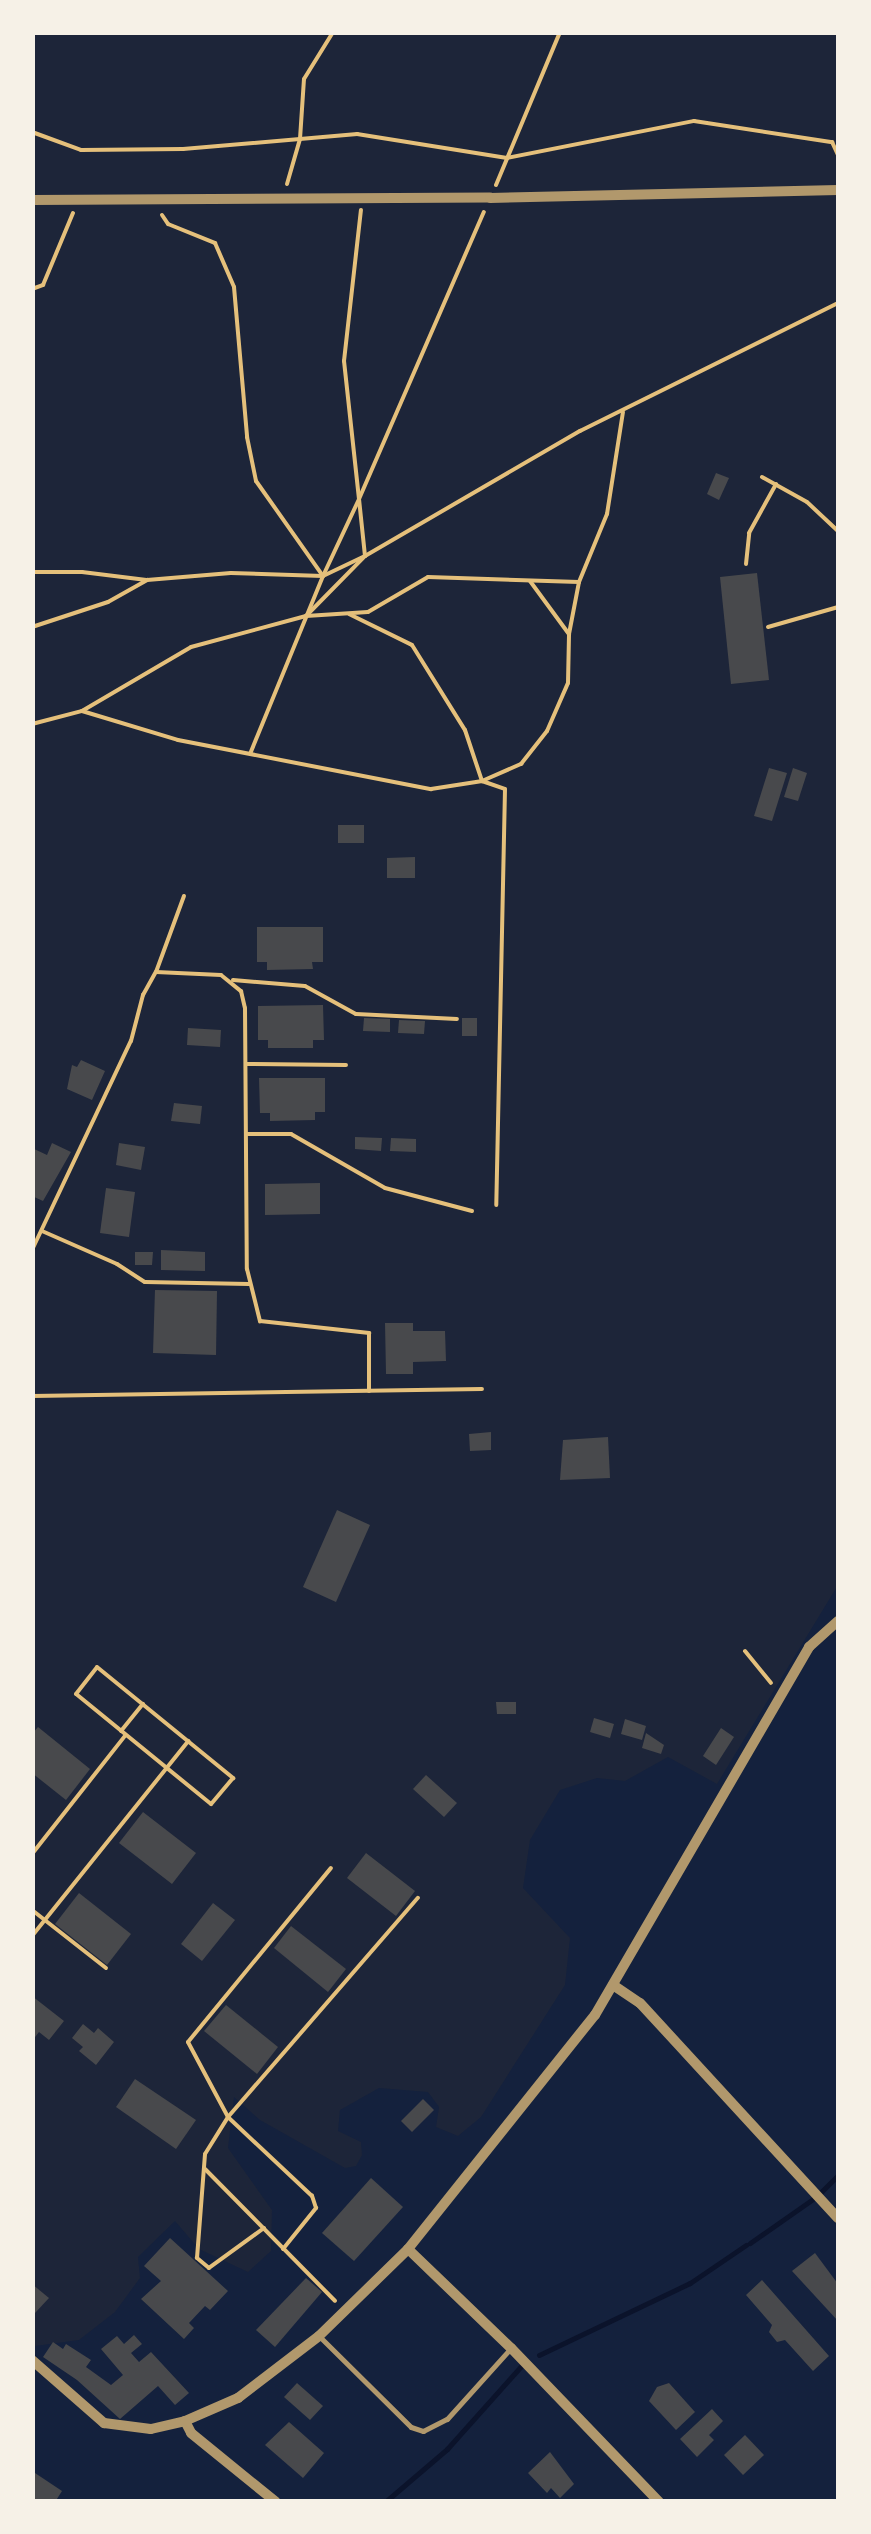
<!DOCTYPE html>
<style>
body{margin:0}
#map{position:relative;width:871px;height:2534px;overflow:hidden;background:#14213d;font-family:"PT Sans",sans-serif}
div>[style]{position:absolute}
.green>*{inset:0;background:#1d2539}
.stream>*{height:5px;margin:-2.5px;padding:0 2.5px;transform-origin:2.5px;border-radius:2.5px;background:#0b132b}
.building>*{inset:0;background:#48494c}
.path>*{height:4px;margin:-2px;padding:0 2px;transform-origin:2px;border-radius:2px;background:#e5c07b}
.service>*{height:5px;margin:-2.5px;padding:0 2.5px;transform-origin:2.5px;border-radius:2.5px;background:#b1986c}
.minor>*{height:10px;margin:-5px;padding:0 5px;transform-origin:5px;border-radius:5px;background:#b1986c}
span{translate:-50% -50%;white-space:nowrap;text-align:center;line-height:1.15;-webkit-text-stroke:8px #f6f1e7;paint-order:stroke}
.frame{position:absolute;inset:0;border:35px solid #f6f1e7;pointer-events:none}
</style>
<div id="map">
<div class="green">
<div style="clip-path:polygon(33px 33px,838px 33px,838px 1585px,717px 1784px,668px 1757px,625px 1781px,597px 1778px,560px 1790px,530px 1840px,523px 1888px,570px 1938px,565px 1985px,481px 2117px,458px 2136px,436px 2127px,439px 2107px,428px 2092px,379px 2088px,340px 2110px,338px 2131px,361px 2142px,362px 2155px,356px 2166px,345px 2168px,260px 2120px,234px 2097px,228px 2148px,272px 2210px,271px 2251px,248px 2272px,199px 2249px,175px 2221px,138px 2257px,140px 2278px,115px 2312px,79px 2340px,35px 2346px)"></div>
</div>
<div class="stream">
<div style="left:819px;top:2194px;width:27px;rotate:-45deg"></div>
<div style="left:750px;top:2243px;width:82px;rotate:-35deg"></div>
<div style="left:539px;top:2355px;width:167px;rotate:-25.5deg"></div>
<div style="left:690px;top:2283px;width:68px;rotate:-34.2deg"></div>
<div style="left:385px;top:2502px;width:82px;rotate:-40.5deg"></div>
<div style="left:447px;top:2449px;width:115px;rotate:-48.2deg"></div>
</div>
<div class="building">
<div style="clip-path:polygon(716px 473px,729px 478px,719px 500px,707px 494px)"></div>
<div style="clip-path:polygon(757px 573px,769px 680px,731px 684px,720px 577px)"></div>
<div style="clip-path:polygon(769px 768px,787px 773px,772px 821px,754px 816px)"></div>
<div style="clip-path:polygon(793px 768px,807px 773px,798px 801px,784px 797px)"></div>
<div style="clip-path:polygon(338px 825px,364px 825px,364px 843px,338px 843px)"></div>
<div style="clip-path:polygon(415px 857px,415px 878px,387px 878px,387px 858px)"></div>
<div style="clip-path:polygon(257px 927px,323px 927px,323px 962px,312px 962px,313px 969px,267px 970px,267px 962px,257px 962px)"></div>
<div style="clip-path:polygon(323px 1005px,324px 1040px,313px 1040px,313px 1048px,268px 1048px,268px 1040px,258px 1040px,258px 1006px)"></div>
<div style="clip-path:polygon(364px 1018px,390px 1019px,390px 1032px,363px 1031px)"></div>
<div style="clip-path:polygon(462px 1018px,477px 1018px,477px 1036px,462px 1036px)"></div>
<div style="clip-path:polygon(399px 1020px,425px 1021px,424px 1034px,398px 1033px)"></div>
<div style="clip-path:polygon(188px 1028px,221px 1030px,220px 1047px,187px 1045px)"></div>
<div style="clip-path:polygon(81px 1060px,105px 1071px,92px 1100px,67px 1089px,72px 1065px,77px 1067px)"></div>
<div style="clip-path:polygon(259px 1078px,325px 1078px,325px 1112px,315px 1112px,315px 1120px,270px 1121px,270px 1113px,260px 1113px)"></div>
<div style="clip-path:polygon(174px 1103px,202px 1106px,200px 1124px,171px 1121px)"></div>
<div style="clip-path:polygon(355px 1137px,382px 1138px,381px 1151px,355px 1149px)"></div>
<div style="clip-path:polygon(391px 1138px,416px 1139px,416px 1152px,390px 1151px)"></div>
<div style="clip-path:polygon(52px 1143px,71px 1152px,43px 1201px,32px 1196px,32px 1148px,47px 1155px)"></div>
<div style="clip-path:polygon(119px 1143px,145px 1147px,141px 1170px,116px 1165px)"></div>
<div style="clip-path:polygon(320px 1183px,320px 1214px,265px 1215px,265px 1184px)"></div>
<div style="clip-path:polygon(106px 1188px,135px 1192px,129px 1237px,100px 1233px)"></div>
<div style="clip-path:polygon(161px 1250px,205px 1252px,205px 1271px,161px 1270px)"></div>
<div style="clip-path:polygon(135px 1252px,153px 1252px,152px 1265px,135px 1265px)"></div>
<div style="clip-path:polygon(155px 1290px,217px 1291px,216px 1355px,153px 1353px)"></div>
<div style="clip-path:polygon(385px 1323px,413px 1323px,413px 1331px,445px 1331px,446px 1361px,413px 1362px,413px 1374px,386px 1374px)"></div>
<div style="clip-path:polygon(491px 1432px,491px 1450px,470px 1451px,469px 1434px)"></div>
<div style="clip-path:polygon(608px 1437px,610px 1478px,560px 1480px,563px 1440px)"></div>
<div style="clip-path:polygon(337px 1510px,370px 1525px,336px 1602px,303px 1587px)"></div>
<div style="clip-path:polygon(496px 1702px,516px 1702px,516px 1714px,497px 1714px)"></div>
<div style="clip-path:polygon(594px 1718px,614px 1724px,610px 1738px,590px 1732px)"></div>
<div style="clip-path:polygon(625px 1719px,646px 1726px,642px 1740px,621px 1734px)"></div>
<div style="clip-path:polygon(38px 1727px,90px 1769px,66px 1800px,32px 1773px,32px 1734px)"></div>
<div style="clip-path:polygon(721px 1728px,734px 1737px,716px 1765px,703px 1756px)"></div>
<div style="clip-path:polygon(646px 1733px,664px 1745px,661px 1754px,642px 1748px)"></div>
<div style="clip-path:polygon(426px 1775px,457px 1803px,444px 1817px,413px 1789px)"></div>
<div style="clip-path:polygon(143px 1812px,196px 1853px,172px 1884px,119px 1843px)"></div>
<div style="clip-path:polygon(366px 1853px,415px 1891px,396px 1916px,347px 1878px)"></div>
<div style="clip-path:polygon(79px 1893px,131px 1934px,107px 1965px,55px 1924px)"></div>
<div style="clip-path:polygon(213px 1903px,235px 1920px,202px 1961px,181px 1944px)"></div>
<div style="clip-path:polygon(291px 1926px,346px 1969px,328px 1992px,274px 1948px)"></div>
<div style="clip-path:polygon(32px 1996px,64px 2021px,49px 2040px,39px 2032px,32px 2041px)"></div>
<div style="clip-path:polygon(226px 2005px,278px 2047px,257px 2074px,204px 2031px)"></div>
<div style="clip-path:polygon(83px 2024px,94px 2033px,98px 2028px,114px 2042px,96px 2065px,79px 2051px,83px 2047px,72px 2038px)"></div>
<div style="clip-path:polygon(135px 2079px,196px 2120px,176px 2149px,116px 2107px)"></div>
<div style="clip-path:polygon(423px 2099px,434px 2110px,412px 2132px,401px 2121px)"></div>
<div style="clip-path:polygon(371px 2178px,403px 2207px,354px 2261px,322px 2233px)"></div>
<div style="clip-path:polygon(170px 2238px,228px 2291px,210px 2310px,205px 2306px,189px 2323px,194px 2328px,184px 2339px,141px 2299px,161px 2281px,144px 2266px)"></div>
<div style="clip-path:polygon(815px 2253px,838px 2284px,838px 2321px,792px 2271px)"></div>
<div style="clip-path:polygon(306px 2278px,322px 2292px,275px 2347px,256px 2330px)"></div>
<div style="clip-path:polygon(762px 2280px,829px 2356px,813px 2371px,785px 2340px,777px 2342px,769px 2332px,772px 2325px,746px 2295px)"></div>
<div style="clip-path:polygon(32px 2284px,49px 2298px,35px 2313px,32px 2311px)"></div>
<div style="clip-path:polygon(134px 2335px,142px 2344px,131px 2353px,139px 2362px,151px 2352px,189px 2393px,175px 2405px,158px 2386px,120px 2419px,77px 2380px,43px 2357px,53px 2342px,63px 2349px,66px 2344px,91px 2360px,86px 2367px,111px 2385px,123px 2375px,101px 2349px,117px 2336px,124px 2344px)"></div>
<div style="clip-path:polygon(297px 2383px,323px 2406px,310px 2420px,284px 2397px)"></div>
<div style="clip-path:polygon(669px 2383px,695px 2412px,676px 2430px,649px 2401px,657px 2387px)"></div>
<div style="clip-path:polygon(712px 2409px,723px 2421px,709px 2435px,714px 2440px,697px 2457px,680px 2439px)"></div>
<div style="clip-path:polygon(289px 2422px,324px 2453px,303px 2478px,265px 2445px)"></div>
<div style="clip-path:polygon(745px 2435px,764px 2455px,743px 2475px,724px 2455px)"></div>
<div style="clip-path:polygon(550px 2452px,574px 2484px,560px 2498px,551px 2488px,547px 2493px,528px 2473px)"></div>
<div style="clip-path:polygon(32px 2471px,62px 2491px,55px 2502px,32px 2502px)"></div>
</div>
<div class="path">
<div style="left:32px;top:132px;width:52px;rotate:20.2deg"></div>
<div style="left:81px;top:150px;width:102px;rotate:-0.6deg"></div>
<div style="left:183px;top:149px;width:175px;rotate:-4.9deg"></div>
<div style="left:357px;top:134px;width:152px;rotate:9.1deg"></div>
<div style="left:507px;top:158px;width:191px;rotate:-11.2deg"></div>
<div style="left:694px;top:121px;width:140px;rotate:8.7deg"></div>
<div style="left:832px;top:142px;width:14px;rotate:65deg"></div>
<div style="left:287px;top:184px;width:47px;rotate:-73.9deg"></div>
<div style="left:300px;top:139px;width:60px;rotate:-86.2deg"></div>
<div style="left:304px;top:79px;width:55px;rotate:-58.3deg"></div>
<div style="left:496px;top:185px;width:166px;rotate:-67.3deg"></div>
<div style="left:162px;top:215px;width:11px;rotate:56deg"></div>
<div style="left:168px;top:224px;width:51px;rotate:22deg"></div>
<div style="left:215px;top:243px;width:48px;rotate:66.6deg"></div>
<div style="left:234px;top:287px;width:151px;rotate:85deg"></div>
<div style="left:247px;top:437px;width:45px;rotate:78.4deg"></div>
<div style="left:256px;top:481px;width:116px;rotate:54.8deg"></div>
<div style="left:323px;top:576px;width:192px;rotate:112.3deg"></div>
<div style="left:32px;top:289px;width:12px;rotate:-20deg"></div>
<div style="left:43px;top:285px;width:78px;rotate:-67.4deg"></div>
<div style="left:762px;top:477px;width:51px;rotate:29.1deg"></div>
<div style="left:807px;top:502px;width:42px;rotate:43.1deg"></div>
<div style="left:746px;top:564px;width:31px;rotate:-84deg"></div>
<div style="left:749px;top:533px;width:56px;rotate:-61.1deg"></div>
<div style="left:32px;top:572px;width:50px"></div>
<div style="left:82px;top:572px;width:65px;rotate:7deg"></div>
<div style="left:147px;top:580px;width:84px;rotate:-4.8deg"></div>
<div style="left:231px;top:573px;width:92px;rotate:1.9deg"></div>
<div style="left:323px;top:576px;width:47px;rotate:-25.5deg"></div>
<div style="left:365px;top:556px;width:57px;rotate:-96deg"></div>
<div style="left:359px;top:499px;width:313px;rotate:-66.5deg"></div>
<div style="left:323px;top:576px;width:85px;rotate:-64.9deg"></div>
<div style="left:359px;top:499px;width:139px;rotate:-96.2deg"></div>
<div style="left:344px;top:361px;width:152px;rotate:-83.6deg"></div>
<div style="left:530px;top:581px;width:66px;rotate:53.7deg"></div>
<div style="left:349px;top:614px;width:70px;rotate:26.2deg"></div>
<div style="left:412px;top:645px;width:100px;rotate:58.1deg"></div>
<div style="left:465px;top:730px;width:54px;rotate:71.6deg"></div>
<div style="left:482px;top:781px;width:24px;rotate:19deg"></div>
<div style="left:505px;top:789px;width:416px;rotate:91.2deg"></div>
<div style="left:306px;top:616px;width:62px;rotate:-3.7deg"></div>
<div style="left:368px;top:612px;width:69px;rotate:-30.3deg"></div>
<div style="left:428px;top:577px;width:151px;rotate:1.9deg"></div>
<div style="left:32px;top:627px;width:80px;rotate:-18.2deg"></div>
<div style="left:108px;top:602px;width:45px;rotate:-29.4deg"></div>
<div style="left:768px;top:627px;width:73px;rotate:-15.9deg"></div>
<div style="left:82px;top:711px;width:100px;rotate:16.8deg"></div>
<div style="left:178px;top:740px;width:258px;rotate:11deg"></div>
<div style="left:431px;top:789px;width:52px;rotate:-8.9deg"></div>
<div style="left:482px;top:781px;width:43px;rotate:-23.6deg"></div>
<div style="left:521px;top:764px;width:42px;rotate:-51.8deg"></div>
<div style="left:547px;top:731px;width:52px;rotate:-66.4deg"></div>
<div style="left:568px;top:683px;width:49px;rotate:-88.8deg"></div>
<div style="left:569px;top:634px;width:53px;rotate:-79.1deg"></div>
<div style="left:579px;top:582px;width:74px;rotate:-67.6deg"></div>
<div style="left:607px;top:514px;width:103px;rotate:-81.1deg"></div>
<div style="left:32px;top:724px;width:52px;rotate:-14.6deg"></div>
<div style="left:82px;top:711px;width:126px;rotate:-30.4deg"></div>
<div style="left:191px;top:647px;width:119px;rotate:-15.1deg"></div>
<div style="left:306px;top:616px;width:84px;rotate:-45.5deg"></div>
<div style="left:365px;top:556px;width:249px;rotate:-30.2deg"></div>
<div style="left:580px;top:431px;width:288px;rotate:-26.4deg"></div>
<div style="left:156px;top:972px;width:81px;rotate:-69.8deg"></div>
<div style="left:233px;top:980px;width:72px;rotate:4.8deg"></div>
<div style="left:305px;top:986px;width:58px;rotate:28.8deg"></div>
<div style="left:356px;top:1014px;width:101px;rotate:2.8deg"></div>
<div style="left:247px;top:1064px;width:99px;rotate:0.6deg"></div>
<div style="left:247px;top:1134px;width:44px"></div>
<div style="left:291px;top:1134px;width:108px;rotate:29.9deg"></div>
<div style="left:385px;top:1188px;width:90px;rotate:14.8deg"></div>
<div style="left:42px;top:1231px;width:82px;rotate:23.7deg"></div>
<div style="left:117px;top:1264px;width:33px;rotate:33deg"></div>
<div style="left:145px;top:1282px;width:104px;rotate:1.1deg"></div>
<div style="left:32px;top:1250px;width:231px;rotate:-64.7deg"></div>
<div style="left:131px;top:1041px;width:48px;rotate:-75.4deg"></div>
<div style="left:143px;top:995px;width:26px;rotate:-61deg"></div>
<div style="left:156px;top:972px;width:65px;rotate:2.6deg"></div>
<div style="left:221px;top:975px;width:26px;rotate:39deg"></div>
<div style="left:241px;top:991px;width:17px;rotate:77deg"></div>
<div style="left:245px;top:1008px;width:261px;rotate:89.6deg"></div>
<div style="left:247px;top:1269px;width:54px;rotate:76deg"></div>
<div style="left:260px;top:1321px;width:110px;rotate:6.3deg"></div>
<div style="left:369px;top:1333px;width:58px;rotate:90deg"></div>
<div style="left:32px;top:1396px;width:450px;rotate:-0.9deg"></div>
<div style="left:745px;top:1651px;width:41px;rotate:50.9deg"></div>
<div style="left:97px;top:1667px;width:176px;rotate:39.2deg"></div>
<div style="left:233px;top:1778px;width:34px;rotate:130deg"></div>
<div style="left:211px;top:1804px;width:174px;rotate:-140.8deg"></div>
<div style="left:76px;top:1694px;width:34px;rotate:-52deg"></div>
<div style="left:121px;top:1731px;width:35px;rotate:-51deg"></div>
<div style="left:32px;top:1854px;width:150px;rotate:-51.8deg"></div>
<div style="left:32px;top:1910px;width:94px;rotate:38.1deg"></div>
<div style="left:32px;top:1936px;width:250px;rotate:-51.3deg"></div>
<div style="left:205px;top:2169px;width:185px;rotate:45.4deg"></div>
<div style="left:264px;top:2228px;width:68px;rotate:144deg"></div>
<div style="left:209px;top:2268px;width:16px;rotate:-140deg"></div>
<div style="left:197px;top:2258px;width:104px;rotate:-85.6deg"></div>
<div style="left:205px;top:2154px;width:44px;rotate:-58.1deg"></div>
<div style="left:228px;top:2117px;width:290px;rotate:-49.1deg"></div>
<div style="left:283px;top:2249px;width:53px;rotate:-51.2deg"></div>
<div style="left:316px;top:2208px;width:13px;rotate:-108deg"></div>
<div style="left:312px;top:2196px;width:115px;rotate:-136.8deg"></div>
<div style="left:228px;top:2117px;width:85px;rotate:-118.1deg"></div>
<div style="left:188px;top:2042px;width:225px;rotate:-50.6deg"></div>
</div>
<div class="service">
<div style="left:319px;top:2336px;width:129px;rotate:44.7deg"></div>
<div style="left:411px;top:2427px;width:13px;rotate:18deg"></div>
<div style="left:423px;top:2431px;width:27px;rotate:-27deg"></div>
<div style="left:447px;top:2419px;width:96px;rotate:-48deg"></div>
</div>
<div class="minor">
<div style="left:32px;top:200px;width:458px;rotate:-0.3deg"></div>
<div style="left:490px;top:198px;width:348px;rotate:-1.3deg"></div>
<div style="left:613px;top:1985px;width:32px;rotate:34deg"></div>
<div style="left:640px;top:2003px;width:292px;rotate:47.4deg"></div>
<div style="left:408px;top:2249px;width:143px;rotate:43.9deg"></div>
<div style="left:511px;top:2348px;width:214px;rotate:46.1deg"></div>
<div style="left:32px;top:2360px;width:96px;rotate:41.2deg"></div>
<div style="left:104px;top:2423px;width:47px;rotate:7.3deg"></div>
<div style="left:151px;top:2429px;width:35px;rotate:-13deg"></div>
<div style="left:185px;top:2421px;width:58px;rotate:-23.5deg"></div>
<div style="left:238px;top:2398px;width:102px;rotate:-37.4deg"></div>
<div style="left:319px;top:2336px;width:124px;rotate:-44.3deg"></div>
<div style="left:408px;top:2249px;width:300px;rotate:-51.4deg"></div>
<div style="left:595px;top:2015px;width:426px;rotate:-59.8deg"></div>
<div style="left:809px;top:1647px;width:39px;rotate:-42deg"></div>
<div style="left:185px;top:2421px;width:13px;rotate:63deg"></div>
<div style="left:191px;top:2433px;width:109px;rotate:39.1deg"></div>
</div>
<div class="frame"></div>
</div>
